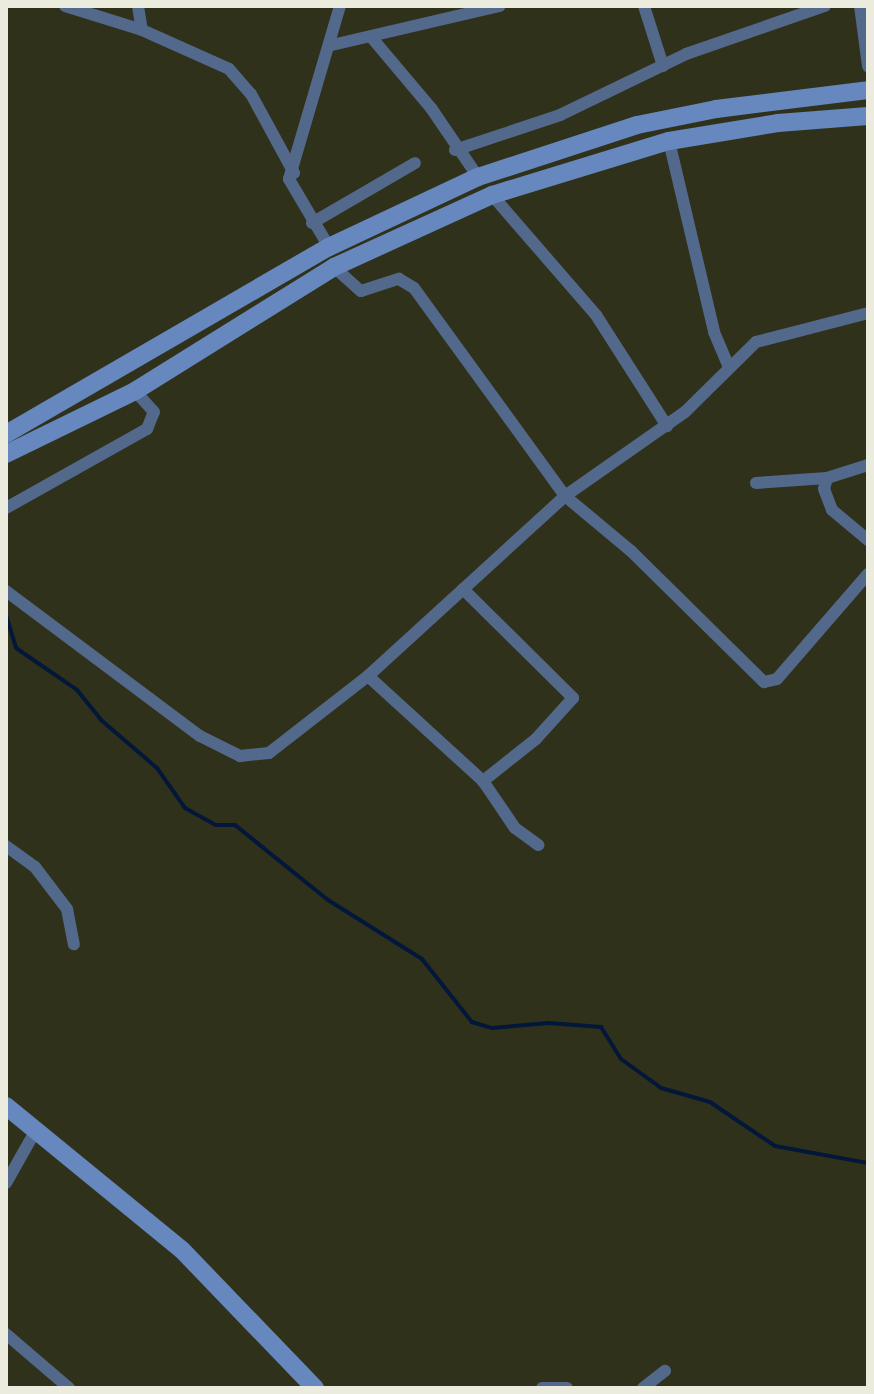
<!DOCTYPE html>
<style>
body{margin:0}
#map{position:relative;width:874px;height:1394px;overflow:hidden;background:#30311a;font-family:Merriweather,serif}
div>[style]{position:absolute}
.stream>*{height:4px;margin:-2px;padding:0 2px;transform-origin:2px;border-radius:2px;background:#03173a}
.street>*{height:12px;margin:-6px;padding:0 6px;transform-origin:6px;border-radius:6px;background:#53698b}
.secondary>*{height:18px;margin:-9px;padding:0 9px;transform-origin:9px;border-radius:9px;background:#6688be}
span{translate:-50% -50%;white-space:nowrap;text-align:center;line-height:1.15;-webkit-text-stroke:6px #262710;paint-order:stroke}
.frame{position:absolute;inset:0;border:8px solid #ebecdd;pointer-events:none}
</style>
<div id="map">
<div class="stream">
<div style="left:6px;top:615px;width:34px;rotate:73deg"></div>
<div style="left:16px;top:648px;width:74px;rotate:34.5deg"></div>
<div style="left:77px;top:690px;width:38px;rotate:51deg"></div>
<div style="left:101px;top:720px;width:74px;rotate:40.6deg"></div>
<div style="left:157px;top:768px;width:49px;rotate:55deg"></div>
<div style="left:185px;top:808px;width:35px;rotate:29deg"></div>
<div style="left:216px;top:825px;width:19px"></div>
<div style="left:235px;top:825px;width:119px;rotate:38.9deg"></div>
<div style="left:328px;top:900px;width:111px;rotate:32.1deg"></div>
<div style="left:422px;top:959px;width:80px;rotate:51.6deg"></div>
<div style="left:472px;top:1022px;width:21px;rotate:17deg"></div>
<div style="left:492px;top:1028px;width:57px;rotate:-5deg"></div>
<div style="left:549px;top:1023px;width:52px;rotate:4.4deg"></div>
<div style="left:601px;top:1027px;width:38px;rotate:58deg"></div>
<div style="left:621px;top:1059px;width:49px;rotate:35.9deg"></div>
<div style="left:661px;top:1088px;width:51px;rotate:15.9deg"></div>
<div style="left:710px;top:1102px;width:78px;rotate:34.1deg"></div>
<div style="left:775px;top:1146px;width:95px;rotate:10.4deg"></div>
</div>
<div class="street">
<div style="left:65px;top:6px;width:81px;rotate:17.3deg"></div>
<div style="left:142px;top:30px;width:95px;rotate:24.1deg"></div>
<div style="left:229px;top:69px;width:33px;rotate:49deg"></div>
<div style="left:251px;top:94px;width:90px;rotate:61.4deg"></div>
<div style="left:138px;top:6px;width:24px;rotate:81deg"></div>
<div style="left:644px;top:6px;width:63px;rotate:72.4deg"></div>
<div style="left:860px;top:6px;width:61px;rotate:82.4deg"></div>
<div style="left:372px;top:38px;width:92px;rotate:49.9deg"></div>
<div style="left:431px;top:108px;width:83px;rotate:55.7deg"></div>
<div style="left:332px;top:45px;width:172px;rotate:-13.1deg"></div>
<div style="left:669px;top:141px;width:196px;rotate:76.7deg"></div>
<div style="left:714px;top:332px;width:36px;rotate:67deg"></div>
<div style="left:455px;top:150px;width:111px;rotate:-18.4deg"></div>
<div style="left:560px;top:115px;width:140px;rotate:-25.8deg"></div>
<div style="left:686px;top:54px;width:147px;rotate:-19.1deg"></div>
<div style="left:492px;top:195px;width:159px;rotate:49.1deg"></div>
<div style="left:596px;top:315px;width:132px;rotate:57.4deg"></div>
<div style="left:312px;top:223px;width:119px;rotate:-30.2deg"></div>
<div style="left:329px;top:247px;width:79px;rotate:-120.5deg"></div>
<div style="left:289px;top:179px;width:180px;rotate:-73.6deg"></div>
<div style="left:334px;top:267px;width:36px;rotate:42deg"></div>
<div style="left:361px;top:291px;width:40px;rotate:-18deg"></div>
<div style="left:399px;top:279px;width:17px;rotate:31deg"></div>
<div style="left:414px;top:288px;width:257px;rotate:54deg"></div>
<div style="left:565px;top:496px;width:86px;rotate:39.8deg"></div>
<div style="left:631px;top:551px;width:187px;rotate:44.6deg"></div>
<div style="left:764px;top:682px;width:13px;rotate:-13deg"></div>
<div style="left:777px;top:679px;width:139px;rotate:-49.1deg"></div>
<div style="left:827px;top:478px;width:11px;rotate:105deg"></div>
<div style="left:824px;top:489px;width:22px;rotate:69deg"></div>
<div style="left:832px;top:510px;width:47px;rotate:39.8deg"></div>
<div style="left:756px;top:483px;width:71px;rotate:-4deg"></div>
<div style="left:827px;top:478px;width:43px;rotate:-17.6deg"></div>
<div style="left:6px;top:508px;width:162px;rotate:-29.3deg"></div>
<div style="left:147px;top:429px;width:18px;rotate:-68deg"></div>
<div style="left:154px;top:412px;width:28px;rotate:-132deg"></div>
<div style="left:463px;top:589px;width:155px;rotate:44.7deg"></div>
<div style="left:573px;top:698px;width:55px;rotate:132.1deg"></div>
<div style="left:536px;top:739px;width:68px;rotate:141.6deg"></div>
<div style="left:6px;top:591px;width:242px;rotate:36.8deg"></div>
<div style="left:200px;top:736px;width:45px;rotate:26.6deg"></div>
<div style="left:240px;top:756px;width:29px;rotate:-6deg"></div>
<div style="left:269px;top:753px;width:125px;rotate:-37.9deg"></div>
<div style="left:368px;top:676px;width:267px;rotate:-42.4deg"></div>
<div style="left:565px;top:496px;width:146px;rotate:-35deg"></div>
<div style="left:685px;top:412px;width:100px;rotate:-44.6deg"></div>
<div style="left:756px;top:342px;width:116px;rotate:-14.5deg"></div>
<div style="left:368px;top:676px;width:156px;rotate:42.4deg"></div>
<div style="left:483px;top:781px;width:57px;rotate:55.8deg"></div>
<div style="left:515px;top:828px;width:29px;rotate:36deg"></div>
<div style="left:6px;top:846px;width:36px;rotate:36deg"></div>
<div style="left:35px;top:867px;width:53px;rotate:52.7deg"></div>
<div style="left:67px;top:909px;width:36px;rotate:79deg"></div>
<div style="left:6px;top:1183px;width:61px;rotate:-60.5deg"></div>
<div style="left:6px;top:1334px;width:83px;rotate:40.6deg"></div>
<div style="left:542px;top:1388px;width:25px"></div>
<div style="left:643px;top:1388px;width:28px;rotate:-38deg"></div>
</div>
<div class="secondary">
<div style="left:6px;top:434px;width:373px;rotate:-30.1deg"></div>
<div style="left:329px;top:247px;width:165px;rotate:-25.2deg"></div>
<div style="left:478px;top:177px;width:167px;rotate:-18.1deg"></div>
<div style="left:637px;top:125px;width:81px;rotate:-11.4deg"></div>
<div style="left:716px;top:109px;width:153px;rotate:-7.1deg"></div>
<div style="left:6px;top:454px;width:144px;rotate:-26deg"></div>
<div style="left:135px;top:391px;width:234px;rotate:-31.9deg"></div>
<div style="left:334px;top:267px;width:174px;rotate:-24.5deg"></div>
<div style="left:492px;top:195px;width:185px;rotate:-17deg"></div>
<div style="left:669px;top:141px;width:110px;rotate:-9.4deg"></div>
<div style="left:778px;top:123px;width:90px;rotate:-4.4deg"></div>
<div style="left:6px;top:1106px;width:227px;rotate:39.3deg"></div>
<div style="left:182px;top:1250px;width:192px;rotate:46.1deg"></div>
</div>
<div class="frame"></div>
</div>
